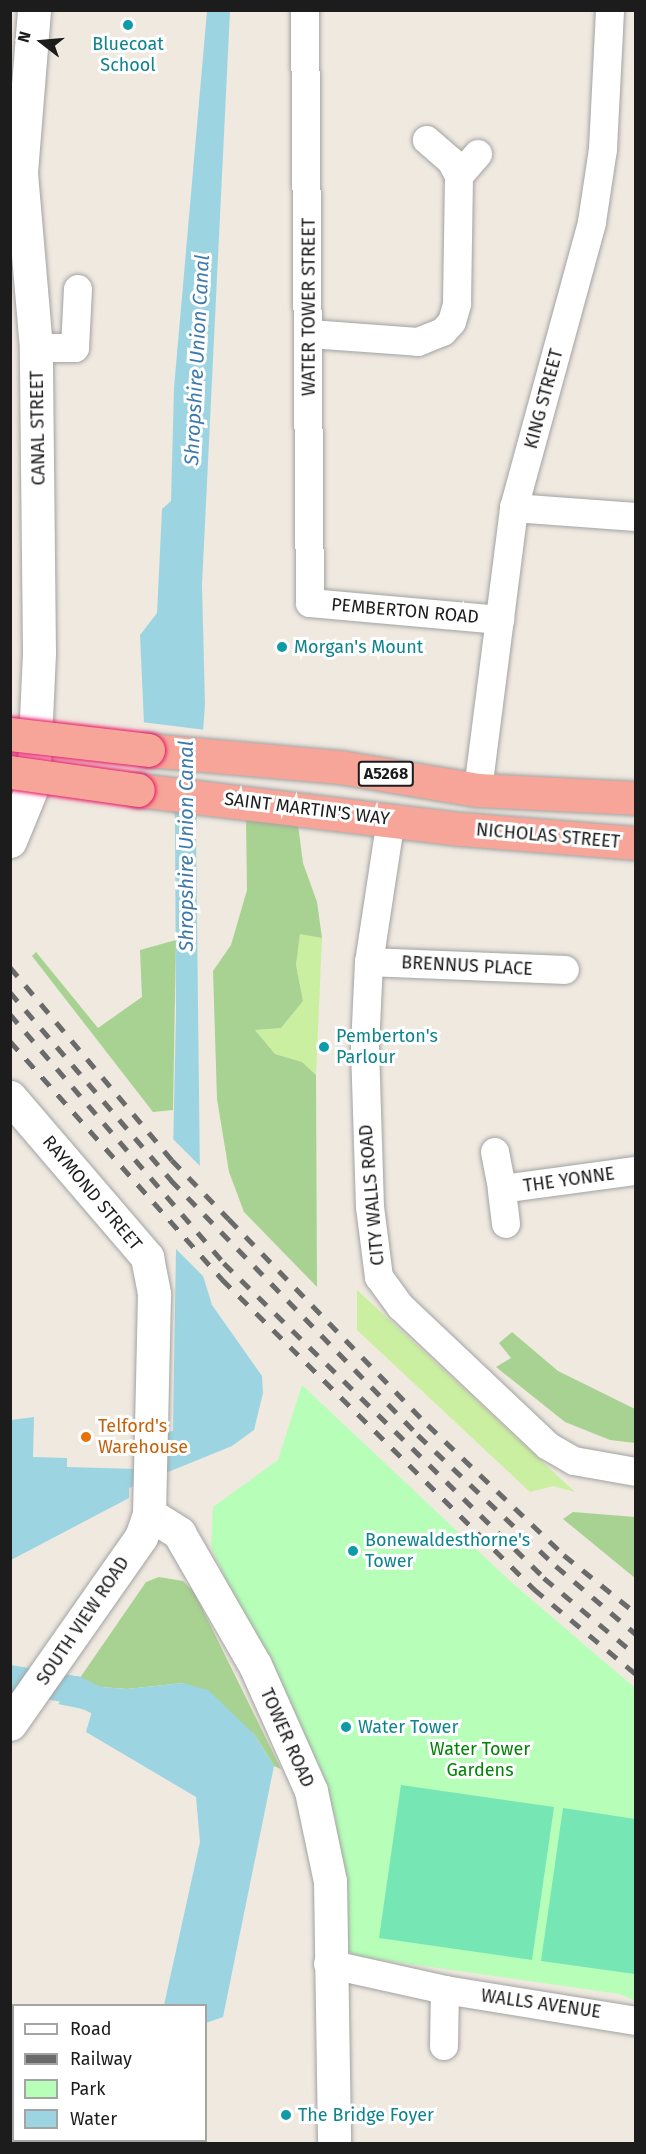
<!DOCTYPE html>
<style>
body{margin:0}
#map{position:relative;width:646px;height:2154px;overflow:hidden;background:#efe9e0;font-family:"Fira Sans",sans-serif}
div>[style]{position:absolute}
.grass>*{inset:0;background:#cbefa0}
.forest>*{inset:0;background:#a8d291}
.park>*{inset:0;background:#b7feb9}
.pitch>*{inset:0;background:#76e6b4}
.water>*{inset:0;background:#9cd5e1}
.pier>*{inset:0;background:#efe9e0}
.canal>*{height:28px;margin:-14px;padding:0 14px;transform-origin:14px;border-radius:14px;background:#9cd5e1}
.roads{filter:drop-shadow(0 0 2px #a3a3a3) drop-shadow(0 0 2px #a3a3a3)}
.minor>*{height:28px;margin:-14px;padding:0 14px;transform-origin:14px;border-radius:14px;background:#fff}
.tertiary>*{height:33px;margin:-16.5px;padding:0 16.5px;transform-origin:16.5px;border-radius:16.5px;background:#fff}
.trunk>*{height:33px;margin:-16.5px;padding:0 16.5px;transform-origin:16.5px;border-radius:16.5px;background:#f6a598}
.rail>*{height:4.5px;margin-top:-2.25px;transform-origin:0;background:repeating-linear-gradient(90deg,#6a6a6a 0 12px,transparent 0 24px)}
.bridges{filter:drop-shadow(0 0 2px #e71367) drop-shadow(0 0 2px #e71367)}
.trunk-bridge>*{height:33px;margin:-16.5px;padding:0 16.5px;transform-origin:16.5px;border-radius:16.5px;background:#f6a598}
.dots>*{width:16px;height:16px;translate:-50% -50%;box-sizing:border-box;border:3px solid #fff;border-radius:50%}
span{translate:-50% -50%;white-space:nowrap;text-align:center;line-height:1.15;-webkit-text-stroke:6px #fff;paint-order:stroke}
.shield-label span{padding:2px 4px;background:#fff;border:2px solid;border-radius:4px;-webkit-text-stroke-width:0}
.shield-label{font-size:16px;color:#1c1c1c;font-weight:700}
.culture-label{font-size:18px;color:#0d838f}
.left{translate:0 -50%;text-align:left}
.street-label{font-size:18px;color:#1c1c1c}
.food-label{font-size:18px;color:#c56008}
.park-label{font-size:18px;color:#018305}
.water-label{font-size:20px;color:#3e7aac;font-style:italic}
.frame{position:absolute;inset:0;border:12px solid #1c1c1c;pointer-events:none}
.legend{position:absolute;left:12px;top:2004px;width:195px;height:138px;box-sizing:border-box;background:#fff;border:2px solid #a4a4a4;margin:0;padding:8px 10px;list-style:none;font-size:18px;color:#1c1c1c}
.legend li{display:flex;align-items:center;gap:12px;height:30px}
.legend b{width:30px;border:2px solid #a4a4a4}
.north{position:absolute;left:12px;top:12px;width:60px;height:60px;-webkit-text-stroke:4px #fff;paint-order:stroke;rotate:286deg;font-size:16px;font-weight:700;line-height:24px;text-align:center;color:#1c1c1c}
.north::after{content:'';display:block;margin:auto;width:21px;height:27px;background:#1c1c1c;clip-path:polygon(50% 0,100% 100%,50% 72%,0 100%)}
</style>
<div id="map">
<div class="grass">
<div style="clip-path:polygon(300px 933px,322px 938px,316px 1075px,302px 1062px,275px 1054px,255px 1030px,281px 1028px,303px 1001px,296px 965px)"></div>
<div style="clip-path:polygon(357px 1290px,575px 1492px,553px 1486px,530px 1492px,357px 1330px)"></div>
</div>
<div class="forest">
<div style="clip-path:polygon(246px 819px,298px 825px,303px 863px,317px 902px,322px 938px,300px 934px,296px 965px,303px 1001px,281px 1028px,255px 1030px,275px 1054px,302px 1062px,316px 1075px,317px 1287px,244px 1212px,229px 1172px,217px 1099px,213px 971px,231px 945px,247px 890px)"></div>
<div style="clip-path:polygon(176px 940px,173px 1110px,153px 1112px,32px 956px,36px 952px,98px 1028px,142px 997px,140px 950px)"></div>
<div style="clip-path:polygon(512px 1332px,558px 1371px,635px 1409px,635px 1443px,610px 1440px,565px 1422px,496px 1367px,511px 1358px,499px 1343px)"></div>
<div style="clip-path:polygon(573px 1512px,635px 1517px,635px 1578px,563px 1519px)"></div>
<div style="clip-path:polygon(159px 1577px,183px 1581px,194px 1592px,281px 1769px,274px 1766px,254px 1734px,183px 1683px,127px 1689px,75px 1685px,146px 1582px)"></div>
</div>
<div class="park">
<div style="clip-path:polygon(302px 1385px,510px 1581px,635px 1688px,635px 2001px,620px 1994px,362px 1957px,343px 1950px,336px 1819px,211px 1547px,213px 1507px,278px 1460px)"></div>
</div>
<div class="pitch">
<div style="clip-path:polygon(401px 1785px,554px 1807px,532px 1960px,379px 1938px)"></div>
<div style="clip-path:polygon(563px 1808px,635px 1819px,635px 1974px,541px 1961px)"></div>
</div>
<div class="water">
<div style="clip-path:polygon(207px 11px,230px 11px,202px 585px,205px 704px,196px 830px,201px 1269px,212px 1305px,262px 1376px,263px 1393px,254px 1430px,232px 1446px,129px 1488px,129px 1498px,11px 1560px,11px 1420px,34px 1417px,33px 1457px,67px 1458px,67px 1467px,137px 1469px,167px 1432px,176px 1013px,175px 816px,144px 724px,140px 635px,157px 613px,162px 509px,171px 501px,174px 388px)"></div>
<div style="clip-path:polygon(183px 1683px,208px 1690px,254px 1734px,274px 1766px,223px 2017px,206px 2023px,206px 2006px,164px 2005px,200px 1842px,196px 1797px,86px 1732px,92px 1711px,58px 1704px,75px 1685px,127px 1689px)"></div>
</div>
<div class="pier">
<div style="clip-path:polygon(141px 722px,206px 730px,200px 813px,170px 809px)"></div>
<div style="clip-path:polygon(172px 1138px,203px 1169px,208px 1281px,176px 1249px,173px 1431px,167px 1432px)"></div>
</div>
<div class="canal">
<div style="left:10px;top:1679px;width:66px;rotate:9.6deg"></div>
<div style="left:75px;top:1690px;width:33px;rotate:25deg"></div>
</div>
<div class="roads">
<div class="minor">
<div style="left:305px;top:10px;width:593px;rotate:89.52deg"></div>
<div style="left:310px;top:603px;width:191px;rotate:5.1deg"></div>
<div style="left:459px;top:176px;width:29px;rotate:-49deg"></div>
<div style="left:310px;top:334px;width:108px;rotate:4.2deg"></div>
<div style="left:418px;top:342px;width:27px;rotate:-22deg"></div>
<div style="left:443px;top:332px;width:13px;rotate:-48deg"></div>
<div style="left:452px;top:322px;width:19px;rotate:-74deg"></div>
<div style="left:457px;top:304px;width:128px;rotate:-89.1deg"></div>
<div style="left:459px;top:176px;width:17px;rotate:-118deg"></div>
<div style="left:451px;top:161px;width:32px;rotate:-139deg"></div>
<div style="left:36px;top:348px;width:39px"></div>
<div style="left:75px;top:348px;width:59px;rotate:-87.1deg"></div>
<div style="left:514px;top:508px;width:122px;rotate:4.2deg"></div>
<div style="left:478px;top:790px;width:284px;rotate:-82.7deg"></div>
<div style="left:514px;top:508px;width:296px;rotate:-74.7deg"></div>
<div style="left:592px;top:222px;width:74px;rotate:-81.4deg"></div>
<div style="left:603px;top:149px;width:139px;rotate:-87.1deg"></div>
<div style="left:391px;top:819px;width:145px;rotate:98.7deg"></div>
<div style="left:369px;top:962px;width:86px;rotate:92.7deg"></div>
<div style="left:365px;top:1048px;width:159px;rotate:88.2deg"></div>
<div style="left:370px;top:1207px;width:71px;rotate:82.7deg"></div>
<div style="left:379px;top:1277px;width:37px;rotate:54deg"></div>
<div style="left:401px;top:1307px;width:202px;rotate:43.4deg"></div>
<div style="left:548px;top:1446px;width:30px;rotate:30deg"></div>
<div style="left:574px;top:1461px;width:63px;rotate:10.1deg"></div>
<div style="left:369px;top:962px;width:196px;rotate:2.3deg"></div>
<div style="left:495px;top:1152px;width:38px;rotate:79deg"></div>
<div style="left:506px;top:1224px;width:35px;rotate:-97deg"></div>
<div style="left:502px;top:1189px;width:135px;rotate:-7.7deg"></div>
<div style="left:328px;top:1964px;width:120px;rotate:12.5deg"></div>
<div style="left:445px;top:1990px;width:193px;rotate:9.2deg"></div>
<div style="left:10px;top:2035px;width:4px"></div>
<div style="left:444px;top:2046px;width:56px;rotate:-89deg"></div>
</div>
<div class="tertiary">
<div style="left:10px;top:841px;width:61px;rotate:-67.7deg"></div>
<div style="left:33px;top:785px;width:132px;rotate:-87.4deg"></div>
<div style="left:39px;top:653px;width:305px;rotate:-90.6deg"></div>
<div style="left:36px;top:348px;width:177px;rotate:-94.9deg"></div>
<div style="left:21px;top:172px;width:163px;rotate:-85.4deg"></div>
<div style="left:10px;top:1097px;width:211px;rotate:49.4deg"></div>
<div style="left:147px;top:1257px;width:38px;rotate:79deg"></div>
<div style="left:154px;top:1294px;width:220px;rotate:91.3deg"></div>
<div style="left:149px;top:1514px;width:24px;rotate:109deg"></div>
<div style="left:141px;top:1537px;width:228px;rotate:125deg"></div>
<div style="left:149px;top:1514px;width:36px;rotate:32deg"></div>
<div style="left:179px;top:1533px;width:152px;rotate:60.1deg"></div>
<div style="left:255px;top:1665px;width:138px;rotate:66deg"></div>
<div style="left:311px;top:1791px;width:92px;rotate:78.1deg"></div>
<div style="left:330px;top:1881px;width:263px;rotate:89.1deg"></div>
</div>
<div class="trunk">
<div style="left:148px;top:750px;width:193px;rotate:5.1deg"></div>
<div style="left:340px;top:767px;width:140px;rotate:9.5deg"></div>
<div style="left:478px;top:790px;width:158px;rotate:2.9deg"></div>
<div style="left:138px;top:790px;width:325px;rotate:6.9deg"></div>
<div style="left:461px;top:829px;width:176px;rotate:4.6deg"></div>
</div>
</div>
<div class="rail">
<div style="left:10px;top:967px;width:252px;rotate:50deg"></div>
<div style="left:172px;top:1160px;width:82px;rotate:46deg"></div>
<div style="left:229px;top:1219px;width:286px;rotate:46deg"></div>
<div style="left:428px;top:1425px;width:188px;rotate:43.7deg"></div>
<div style="left:564px;top:1555px;width:92px;rotate:38.9deg"></div>
<div style="left:10px;top:992px;width:248px;rotate:49.4deg"></div>
<div style="left:171px;top:1180px;width:355px;rotate:45.9deg"></div>
<div style="left:418px;top:1435px;width:190px;rotate:43.5deg"></div>
<div style="left:556px;top:1566px;width:105px;rotate:40.4deg"></div>
<div style="left:10px;top:1014px;width:328px;rotate:49.3deg"></div>
<div style="left:224px;top:1263px;width:449px;rotate:44.5deg"></div>
<div style="left:544px;top:1578px;width:120px;rotate:39.9deg"></div>
<div style="left:10px;top:1041px;width:319px;rotate:48.3deg"></div>
<div style="left:222px;top:1279px;width:440px;rotate:44.8deg"></div>
<div style="left:534px;top:1589px;width:133px;rotate:39.8deg"></div>
</div>
<div class="bridges">
<div class="trunk-bridge">
<div style="left:10px;top:734px;width:139px;rotate:6.6deg"></div>
<div style="left:10px;top:772px;width:129px;rotate:8deg"></div>
</div>
</div>
<div class="dots">
<div style="left:128px;top:25px;background:#0f9aa8"></div>
<div style="left:282px;top:647px;background:#0f9aa8"></div>
<div style="left:324px;top:1047px;background:#0f9aa8"></div>
<div style="left:86px;top:1437px;background:#e8710a"></div>
<div style="left:353px;top:1551px;background:#0f9aa8"></div>
<div style="left:346px;top:1727px;background:#0f9aa8"></div>
<div style="left:286px;top:2115px;background:#0f9aa8"></div>
</div>
<div class="shield-label">
<span style="left:386px;top:774px">A5268</span>
</div>
<div class="culture-label">
<span style="left:128px;top:55px">Bluecoat<br>School</span>
<span class="left" style="left:294px;top:647px">Morgan's Mount</span>
<span class="left" style="left:336px;top:1047px">Pemberton's<br>Parlour</span>
<span class="left" style="left:365px;top:1551px">Bonewaldesthorne's<br>Tower</span>
<span class="left" style="left:358px;top:1727px">Water Tower</span>
<span class="left" style="left:298px;top:2115px">The Bridge Foyer</span>
</div>
<div class="street-label">
<span style="left:309px;top:307px;rotate:-90deg">WATER TOWER STREET</span>
<span style="left:544px;top:399px;rotate:-75deg">KING STREET</span>
<span style="left:38px;top:428px;rotate:-91deg">CANAL STREET</span>
<span style="left:405px;top:611px;rotate:5deg">PEMBERTON ROAD</span>
<span style="left:307px;top:809px;rotate:7deg">SAINT MARTIN'S WAY</span>
<span style="left:548px;top:836px;rotate:5deg">NICHOLAS STREET</span>
<span style="left:467px;top:966px;rotate:3deg">BRENNUS PLACE</span>
<span style="left:569px;top:1180px;rotate:-8deg">THE YONNE</span>
<span style="left:92px;top:1193px;rotate:50deg">RAYMOND STREET</span>
<span style="left:372px;top:1195px;rotate:-95deg">CITY WALLS ROAD</span>
<span style="left:83px;top:1621px;rotate:-56deg">SOUTH VIEW ROAD</span>
<span style="left:287px;top:1738px;rotate:66deg">TOWER ROAD</span>
<span style="left:541px;top:2004px;rotate:8deg">WALLS AVENUE</span>
</div>
<div class="food-label">
<span class="left" style="left:98px;top:1437px">Telford's<br>Warehouse</span>
</div>
<div class="park-label">
<span style="left:480px;top:1760px">Water Tower<br>Gardens</span>
</div>
<div class="water-label">
<span style="left:197px;top:360px;rotate:-87deg">Shropshire Union Canal</span>
<span style="left:186px;top:846px;rotate:-90deg">Shropshire Union Canal</span>
</div>
<div class="frame"></div>
<ul class="legend">
<li><b style="height:8px;background:#fff"></b>Road</li>
<li><b style="height:8px;background:#6a6a6a"></b>Railway</li>
<li><b style="height:16px;background:#b7feb9"></b>Park</li>
<li><b style="height:16px;background:#9cd5e1"></b>Water</li>
</ul>
<div class="north">N</div>
</div>
